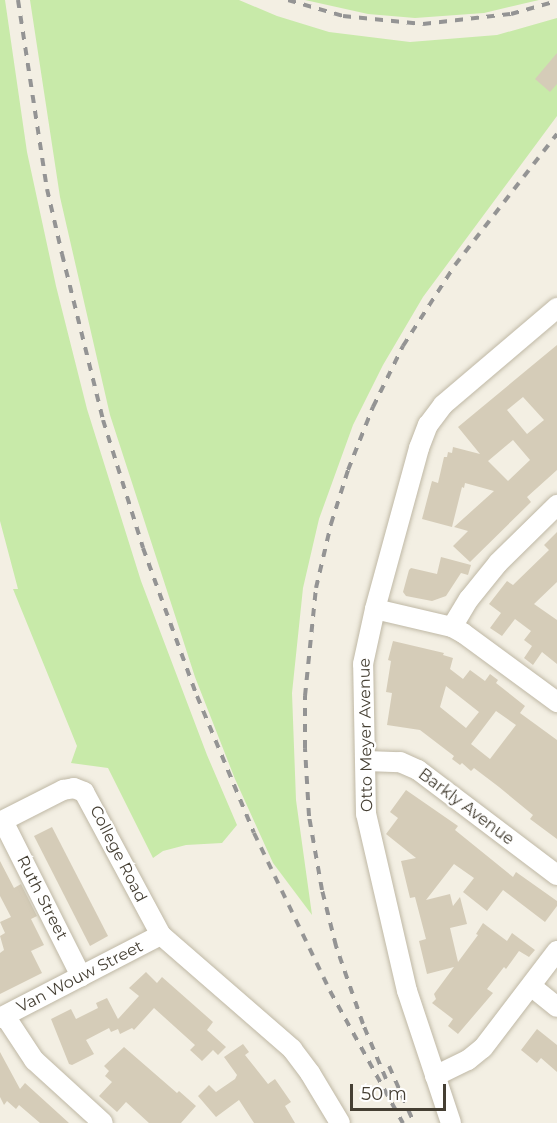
<!DOCTYPE html>
<style>
body{margin:0}
#map{position:relative;width:557px;height:1123px;overflow:hidden;background:#f3efe3;font-family:Montserrat,sans-serif}
div>[style]{position:absolute}
.green>*{inset:0;background:#c8eaa9}
.building>*{inset:0;background:#d5ccb8}
.roads{filter:drop-shadow(0 0 2px #bfb8a5) drop-shadow(0 0 2px #bfb8a5)}
.minor>*{height:20px;margin:-10px;padding:0 10px;transform-origin:10px;border-radius:10px;background:#fff}
.rail>*{height:4px;margin-top:-2px;transform-origin:0;background:repeating-linear-gradient(90deg,#949494 0 8px,transparent 0 16px)}
span{translate:-50% -50%;white-space:nowrap;text-align:center;line-height:1.15;-webkit-text-stroke:4.5px #fff;paint-order:stroke}
.street-label{font-size:16px;color:#453f33}
.scale{position:absolute;left:350px;top:1084px;width:96px;height:27px;box-sizing:border-box;border:3px solid #453f33;border-top:0;padding-left:8px;font-size:18px;line-height:21px;white-space:nowrap;color:#453f33;-webkit-text-stroke:4px #fff;paint-order:stroke}
</style>
<div id="map">
<div class="green">
<div style="clip-path:polygon(0 0,5px 0,27px 152px,56px 286px,87px 409px,141px 581px,207px 755px,237px 825px,222px 843px,186px 845px,163px 851px,153px 858px,108px 768px,71px 763px,77px 746px,13px 589px,18px 589px,0 521px)"></div>
<div style="clip-path:polygon(30px 0,239px 0,277px 16px,329px 32px,410px 42px,497px 35px,557px 18px,557px 116px,423px 297px,383px 365px,353px 425px,319px 519px,303px 588px,292px 693px,296px 800px,312px 915px,273px 863px,235px 779px,195px 677px,110px 415px,60px 197px)"></div>
<div style="clip-path:polygon(305px 0,539px 0,484px 13px,415px 18px,368px 14px)"></div>
</div>
<div class="building">
<div style="clip-path:polygon(557px 53px,557px 84px,550px 92px,535px 79px)"></div>
<div style="clip-path:polygon(evenodd,557px 345px,557px 470px,527px 497px,531px 502px,470px 562px,453px 546px,468px 531px,454px 527px,494px 491px,465px 483px,464px 488px,462px 487px,452px 527px,422px 519px,432px 481px,438px 483px,444px 457px,447px 457px,448px 452px,452px 453px,453px 447px,480px 454px,458px 427px,557px 345px,523px 397px,544px 420px,527px 434px,507px 410px,523px 397px,557px 345px,513px 440px,530px 460px,508px 481px,488px 461px,513px 440px)"></div>
<div style="clip-path:polygon(557px 532px,557px 582px,534px 604px,557px 620px,557px 664px,542px 652px,533px 665px,524px 658px,532px 646px,524px 640px,531px 631px,515px 619px,502px 636px,490px 628px,501px 613px,489px 604px,507px 581px,513px 585px,549px 550px,544px 545px)"></div>
<div style="clip-path:polygon(441px 557px,471px 565px,468px 575px,461px 573px,446px 596px,432px 601px,406px 596px,403px 592px,409px 570px,411px 568px,437px 574px)"></div>
<div style="clip-path:polygon(evenodd,393px 641px,444px 653px,443px 655px,453px 658px,450px 669px,463px 679px,470px 670px,485px 681px,490px 674px,498px 680px,496px 683px,525px 706px,520px 713px,557px 740px,557px 839px,530px 819px,533px 815px,499px 787px,474px 768px,471px 771px,462px 763px,460px 765px,452px 759px,454px 756px,420px 730px,387px 725px,392px 693px,386px 692px,391px 661px,388px 660px,393px 641px,446px 686px,479px 712px,466px 728px,440px 707px,446px 686px,393px 641px,496px 711px,516px 725px,490px 759px,471px 744px,496px 711px)"></div>
<div style="clip-path:polygon(406px 790px,458px 826px,455px 830px,513px 877px,516px 872px,557px 901px,557px 906px,545px 922px,503px 890px,487px 911px,463px 892px,474px 878px,454px 864px,426px 900px,450px 894px,453px 906px,460px 897px,467px 924px,450px 928px,458px 962px,478px 935px,476px 934px,483px 923px,507px 941px,512px 933px,535px 950px,529px 957px,519px 951px,506px 969px,504px 967px,487px 989px,493px 993px,458px 1034px,448px 1026px,453px 1019px,432px 1003px,436px 999px,434px 994px,454px 967px,427px 974px,419px 941px,426px 939px,415px 897px,410px 898px,401px 861px,416px 858px,386px 834px,398px 818px,390px 812px)"></div>
<div style="clip-path:polygon(52px 827px,108px 936px,90px 946px,34px 836px)"></div>
<div style="clip-path:polygon(0 861px,14px 888px,21px 884px,37px 916px,31px 919px,44px 945px,31px 951px,42px 973px,0 994px,0 953px,4px 950px,0 936px,5px 933px,0 922px,11px 917px,0 896px)"></div>
<div style="clip-path:polygon(146px 972px,157px 983px,162px 977px,213px 1022px,207px 1030px,226px 1047px,218px 1055px,213px 1050px,202px 1061px,190px 1050px,195px 1045px,154px 1008px,134px 1030px,132px 1028px,120px 1034px,118px 1029px,111px 1032px,109px 1028px,86px 1040px,94px 1054px,72px 1065px,69px 1064px,51px 1019px,71px 1009px,76px 1019px,98px 1008px,96px 1003px,107px 998px,118px 1019px,139px 996px,129px 988px)"></div>
<div style="clip-path:polygon(537px 1029px,557px 1045px,557px 1072px,541px 1058px,537px 1063px,521px 1050px)"></div>
<div style="clip-path:polygon(243px 1044px,249px 1052px,245px 1055px,268px 1084px,275px 1079px,291px 1102px,285px 1106px,295px 1123px,254px 1123px,239px 1100px,216px 1117px,198px 1096px,209px 1085px,216px 1092px,235px 1079px,237px 1075px,224px 1057px)"></div>
<div style="clip-path:polygon(124px 1047px,177px 1093px,179px 1091px,196px 1106px,181px 1123px,149px 1123px,126px 1102px,117px 1112px,99px 1096px,112px 1082px,105px 1076px,109px 1071px,104px 1066px)"></div>
<div style="clip-path:polygon(0 1052px,20px 1089px,25px 1083px,69px 1123px,40px 1123px,19px 1105px,16px 1109px,7px 1101px,4px 1105px,0 1097px)"></div>
</div>
<div class="roads">
<div class="minor">
<div style="left:375px;top:609px;width:79px;rotate:13.2deg"></div>
<div style="left:452px;top:627px;width:13px;rotate:29deg"></div>
<div style="left:463px;top:633px;width:117px;rotate:36.3deg"></div>
<div style="left:452px;top:627px;width:33px;rotate:-59deg"></div>
<div style="left:469px;top:599px;width:46px;rotate:-51.1deg"></div>
<div style="left:498px;top:563px;width:83px;rotate:-44.5deg"></div>
<div style="left:366px;top:761px;width:34px;rotate:2deg"></div>
<div style="left:400px;top:762px;width:20px;rotate:24deg"></div>
<div style="left:418px;top:770px;width:174px;rotate:37.1deg"></div>
<div style="left:3px;top:821px;width:174px;rotate:63.3deg"></div>
<div style="left:0;top:822px;width:71px;rotate:-26.9deg"></div>
<div style="left:63px;top:790px;width:11px;rotate:-10deg"></div>
<div style="left:74px;top:788px;width:11px;rotate:22deg"></div>
<div style="left:84px;top:792px;width:162px;rotate:61.7deg"></div>
<div style="left:161px;top:935px;width:174px;rotate:41deg"></div>
<div style="left:292px;top:1049px;width:30px;rotate:53deg"></div>
<div style="left:310px;top:1073px;width:58px;rotate:59deg"></div>
<div style="left:531px;top:986px;width:33px;rotate:39deg"></div>
<div style="left:5px;top:1016px;width:53px;rotate:56.6deg"></div>
<div style="left:34px;top:1060px;width:93px;rotate:42.4deg"></div>
<div style="left:0;top:1018px;width:181px;rotate:-27.3deg"></div>
<div style="left:435px;top:1076px;width:37px;rotate:-26deg"></div>
<div style="left:468px;top:1060px;width:19px;rotate:-39deg"></div>
<div style="left:483px;top:1048px;width:122px;rotate:-52.7deg"></div>
<div style="left:451px;top:1123px;width:139px;rotate:-108.4deg"></div>
<div style="left:407px;top:991px;width:182px;rotate:-103deg"></div>
<div style="left:366px;top:814px;width:150px;rotate:-91.1deg"></div>
<div style="left:363px;top:664px;width:56px;rotate:-77.7deg"></div>
<div style="left:375px;top:609px;width:167px;rotate:-74.7deg"></div>
<div style="left:419px;top:448px;width:25px;rotate:-69deg"></div>
<div style="left:428px;top:425px;width:25px;rotate:-53deg"></div>
<div style="left:443px;top:405px;width:150px;rotate:-40.4deg"></div>
</div>
</div>
<div class="rail">
<div style="left:18px;top:0;width:191px;rotate:81.3deg"></div>
<div style="left:47px;top:189px;width:67px;rotate:77deg"></div>
<div style="left:62px;top:254px;width:171px;rotate:76.1deg"></div>
<div style="left:103px;top:420px;width:134px;rotate:72.6deg"></div>
<div style="left:143px;top:548px;width:158px;rotate:70deg"></div>
<div style="left:197px;top:696px;width:148px;rotate:67.4deg"></div>
<div style="left:254px;top:833px;width:175px;rotate:64.3deg"></div>
<div style="left:330px;top:991px;width:151px;rotate:61.1deg"></div>
<div style="left:288px;top:0;width:57px;rotate:16.2deg"></div>
<div style="left:343px;top:16px;width:80px;rotate:5.7deg"></div>
<div style="left:423px;top:24px;width:89px;rotate:-6.5deg"></div>
<div style="left:511px;top:14px;width:48px;rotate:-15.8deg"></div>
<div style="left:389px;top:1066px;width:62px;rotate:66.3deg"></div>
<div style="left:386px;top:1079px;width:60px;rotate:-112.7deg"></div>
<div style="left:363px;top:1024px;width:83px;rotate:-109.1deg"></div>
<div style="left:336px;top:946px;width:58px;rotate:-104deg"></div>
<div style="left:322px;top:890px;width:75px;rotate:-100deg"></div>
<div style="left:309px;top:816px;width:68px;rotate:-93.4deg"></div>
<div style="left:305px;top:748px;width:52px;rotate:-90deg"></div>
<div style="left:305px;top:696px;width:109px;rotate:-84.2deg"></div>
<div style="left:316px;top:588px;width:66px;rotate:-76.8deg"></div>
<div style="left:331px;top:524px;width:57px;rotate:-72.5deg"></div>
<div style="left:348px;top:470px;width:68px;rotate:-68.4deg"></div>
<div style="left:373px;top:407px;width:68px;rotate:-63.8deg"></div>
<div style="left:403px;top:346px;width:96px;rotate:-57.3deg"></div>
<div style="left:455px;top:265px;width:166px;rotate:-52.1deg"></div>
</div>
<div class="street-label">
<span style="left:366px;top:735px;rotate:-91deg">Otto Meyer Avenue</span>
<span style="left:466px;top:807px;rotate:37deg">Barkly Avenue</span>
<span style="left:118px;top:854px;rotate:63deg">College Road</span>
<span style="left:42px;top:898px;rotate:63deg">Ruth Street</span>
<span style="left:80px;top:977px;rotate:-27deg">Van Wouw Street</span>
</div>
<div class="scale">50 m</div>
</div>
